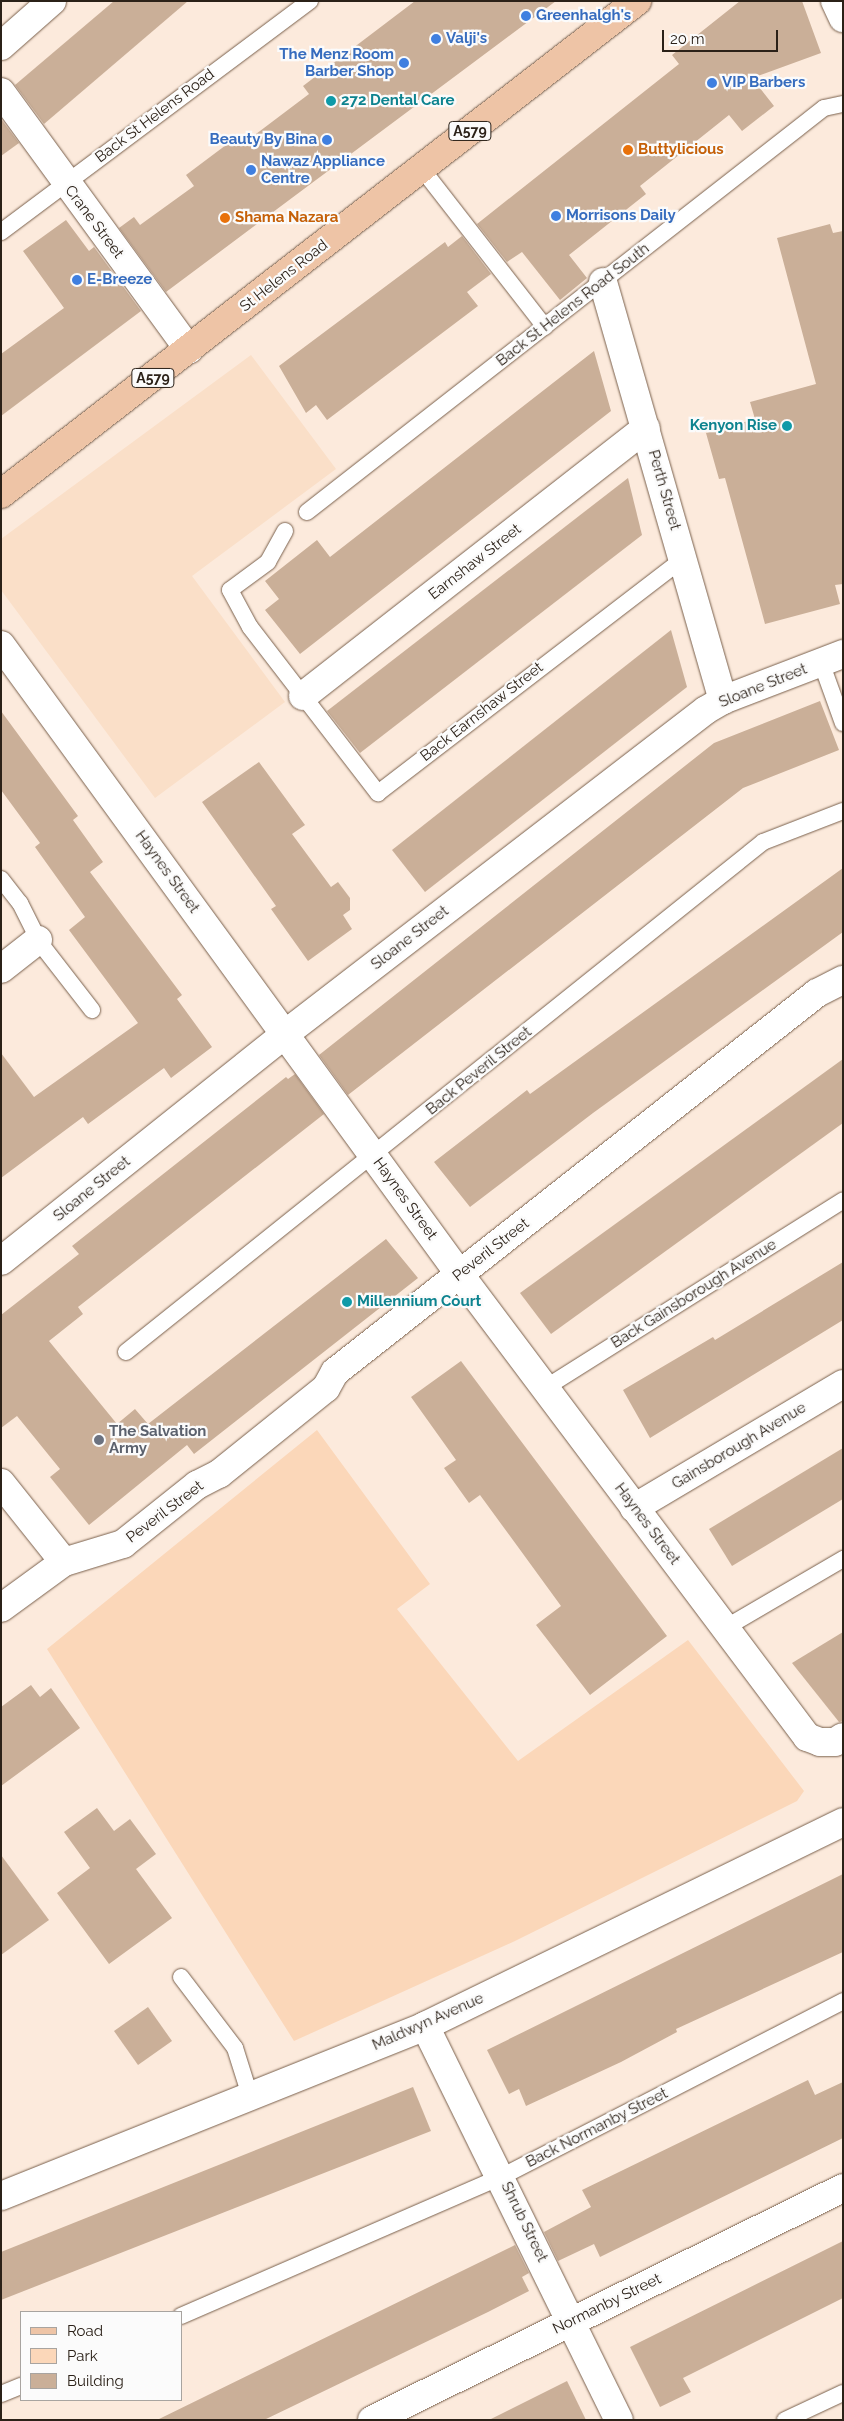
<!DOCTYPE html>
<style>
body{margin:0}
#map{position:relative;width:844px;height:2421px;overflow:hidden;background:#fceadc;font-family:Raleway,sans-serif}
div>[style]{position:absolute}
.built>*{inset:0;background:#fadfc8}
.green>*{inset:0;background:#fbd7b9}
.building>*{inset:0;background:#caaf98}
.roads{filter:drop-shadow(0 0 1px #79604c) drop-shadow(0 0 1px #79604c)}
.lane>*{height:16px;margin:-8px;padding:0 8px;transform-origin:8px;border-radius:8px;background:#fff}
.street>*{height:28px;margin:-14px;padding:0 14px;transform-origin:14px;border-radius:14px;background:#fff}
.secondary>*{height:28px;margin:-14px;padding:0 14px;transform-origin:14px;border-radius:14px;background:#fff}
.primary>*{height:28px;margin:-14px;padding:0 14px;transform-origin:14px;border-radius:14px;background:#eec4a6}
.dots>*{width:14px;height:14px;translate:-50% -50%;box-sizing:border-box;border:2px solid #fbfbfb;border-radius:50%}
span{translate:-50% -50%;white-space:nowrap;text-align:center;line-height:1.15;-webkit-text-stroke:4.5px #fbfbfb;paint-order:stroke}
.shield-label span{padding:1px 4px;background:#fbfbfb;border:1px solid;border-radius:4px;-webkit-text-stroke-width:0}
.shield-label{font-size:14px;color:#2b2118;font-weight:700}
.shop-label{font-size:15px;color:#366cbe;font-weight:700}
.left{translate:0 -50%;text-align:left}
.right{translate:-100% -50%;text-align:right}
.culture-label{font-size:15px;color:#0d838f;font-weight:700}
.street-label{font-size:15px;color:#2b2118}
.food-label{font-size:15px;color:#c56008;font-weight:700}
.worship-label{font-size:15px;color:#5b616d;font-weight:700}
.frame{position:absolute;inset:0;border:2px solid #2b2118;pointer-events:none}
.legend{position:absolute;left:20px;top:2311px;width:162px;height:90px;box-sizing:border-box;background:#fbfbfb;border:1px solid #a8a4a0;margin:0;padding:6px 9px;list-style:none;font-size:15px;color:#2b2118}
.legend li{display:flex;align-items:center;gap:10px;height:25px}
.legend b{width:25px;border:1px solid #a8a4a0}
.scale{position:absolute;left:662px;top:30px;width:116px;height:22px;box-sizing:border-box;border:2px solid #2b2118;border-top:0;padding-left:6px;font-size:15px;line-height:18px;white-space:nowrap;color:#2b2118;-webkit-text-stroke:4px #fbfbfb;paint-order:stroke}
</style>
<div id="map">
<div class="built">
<div style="clip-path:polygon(251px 355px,336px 469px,192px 576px,285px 702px,155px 798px,1px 590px,1px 539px)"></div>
</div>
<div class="green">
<div style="clip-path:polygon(317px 1430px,430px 1584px,397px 1609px,518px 1761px,688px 1640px,804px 1791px,797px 1801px,515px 1941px,294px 2041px,47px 1649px)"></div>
</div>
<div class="building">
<div style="clip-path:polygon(114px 1px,188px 1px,44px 124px,15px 85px)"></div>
<div style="clip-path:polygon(415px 1px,556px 1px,166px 292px,119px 228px,134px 217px,140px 225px,194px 186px,186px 175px,238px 136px,244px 143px,309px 94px,303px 86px)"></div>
<div style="clip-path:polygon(740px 1px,802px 1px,821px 53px,752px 78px,774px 106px,742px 131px,729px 115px,640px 186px,646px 194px,569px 255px,587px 278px,560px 300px,522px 252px,507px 262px,477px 224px,679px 64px,672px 55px)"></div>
<div style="clip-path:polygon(1px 119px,19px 143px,1px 156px)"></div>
<div style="clip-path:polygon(66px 220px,89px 251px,94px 247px,141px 311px,1px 416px,1px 354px,64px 308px,23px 251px)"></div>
<div style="clip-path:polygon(830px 224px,833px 233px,843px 231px,843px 584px,835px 585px,840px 604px,765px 624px,725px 478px,719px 479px,706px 433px,755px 419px,750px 402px,816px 384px,777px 238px)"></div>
<div style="clip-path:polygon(462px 236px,491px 274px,467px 292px,478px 306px,327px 420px,316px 405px,306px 413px,279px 366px,445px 242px,448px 247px)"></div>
<div style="clip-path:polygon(594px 351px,611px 411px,300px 654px,265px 610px,279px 599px,265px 581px,317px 540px,330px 557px)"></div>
<div style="clip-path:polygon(628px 478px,642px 535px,360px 753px,327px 711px)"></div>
<div style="clip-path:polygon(671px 630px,687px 687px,425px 892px,392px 850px)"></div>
<div style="clip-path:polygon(820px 701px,839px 750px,743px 788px,348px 1095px,319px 1055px,714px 743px)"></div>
<div style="clip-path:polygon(1px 711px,78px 816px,73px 820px,103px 862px,90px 872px,182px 995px,177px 999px,212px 1047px,171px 1078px,164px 1068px,88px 1124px,83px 1117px,1px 1178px,1px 1053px,34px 1097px,138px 1023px,69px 930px,85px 917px,35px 847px,40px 843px,1px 790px)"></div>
<div style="clip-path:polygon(259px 762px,305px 825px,292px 834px,331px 887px,338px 882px,350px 898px,350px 910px,343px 915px,352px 929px,308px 961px,271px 909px,276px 906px,202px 802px)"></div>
<div style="clip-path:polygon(843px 868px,843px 932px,593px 1113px,470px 1207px,434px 1162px,527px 1090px,530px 1094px)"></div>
<div style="clip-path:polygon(843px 1059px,843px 1123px,551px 1334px,520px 1293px)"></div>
<div style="clip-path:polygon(295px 1074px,324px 1114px,78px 1307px,83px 1314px,49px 1341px,117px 1424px,135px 1409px,148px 1424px,386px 1239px,418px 1278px,194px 1454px,187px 1445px,89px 1525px,50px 1477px,60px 1469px,17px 1416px,1px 1428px,1px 1315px,79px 1254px,72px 1246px,286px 1077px,288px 1079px)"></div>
<div style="clip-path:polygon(843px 1262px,843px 1320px,650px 1438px,623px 1390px,713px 1337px,715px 1340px)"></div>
<div style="clip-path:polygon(461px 1361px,667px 1636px,590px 1695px,536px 1625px,561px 1606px,480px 1495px,469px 1503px,444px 1468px,456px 1460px,411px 1397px)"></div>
<div style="clip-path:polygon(843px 1448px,843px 1499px,732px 1566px,709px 1529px)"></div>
<div style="clip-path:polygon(843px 1632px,843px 1721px,839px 1722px,792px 1663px)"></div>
<div style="clip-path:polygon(31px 1685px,40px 1697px,51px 1688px,80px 1728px,1px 1786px,1px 1707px)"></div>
<div style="clip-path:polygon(97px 1808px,114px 1831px,130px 1819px,156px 1854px,136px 1869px,172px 1918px,109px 1964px,57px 1893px,90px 1868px,64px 1832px)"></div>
<div style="clip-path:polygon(1px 1855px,49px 1920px,1px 1955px)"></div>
<div style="clip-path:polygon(843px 1874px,843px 1952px,676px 2029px,677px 2032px,621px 2062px,526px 2106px,519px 2089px,509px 2094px,487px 2050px)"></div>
<div style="clip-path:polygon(148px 2007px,172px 2041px,138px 2065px,114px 2031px)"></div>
<div style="clip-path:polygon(808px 2080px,815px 2095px,843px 2082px,843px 2138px,600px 2257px,594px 2244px,558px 2261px,544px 2232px,591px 2207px,582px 2190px)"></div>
<div style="clip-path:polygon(413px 2087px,431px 2131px,1px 2300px,1px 2252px)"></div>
<div style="clip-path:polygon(843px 2241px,843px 2298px,683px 2378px,691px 2392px,660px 2407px,630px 2347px)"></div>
<div style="clip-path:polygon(515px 2245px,529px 2273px,522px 2277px,529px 2291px,488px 2312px,264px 2420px,157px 2420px)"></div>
<div style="clip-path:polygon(567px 2381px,586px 2420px,489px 2420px)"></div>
</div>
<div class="roads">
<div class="lane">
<div style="left:422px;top:169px;width:200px;rotate:52.1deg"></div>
<div style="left:1px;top:232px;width:386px;rotate:-36.8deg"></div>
<div style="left:307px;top:512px;width:656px;rotate:-38.01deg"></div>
<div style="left:824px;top:108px;width:19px;rotate:-12deg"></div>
<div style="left:285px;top:531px;width:35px;rotate:119deg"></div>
<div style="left:268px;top:562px;width:47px;rotate:143.6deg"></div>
<div style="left:230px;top:590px;width:42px;rotate:61.6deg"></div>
<div style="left:250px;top:627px;width:210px;rotate:52.4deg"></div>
<div style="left:378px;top:793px;width:386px;rotate:-37.5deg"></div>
<div style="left:821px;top:662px;width:65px;rotate:70.2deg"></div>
<div style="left:1px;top:879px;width:31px;rotate:52deg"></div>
<div style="left:20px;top:903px;width:45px;rotate:63.4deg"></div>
<div style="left:40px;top:943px;width:85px;rotate:52.2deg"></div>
<div style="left:126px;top:1352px;width:816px;rotate:-38.68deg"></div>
<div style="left:763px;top:842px;width:86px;rotate:-21.2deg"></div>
<div style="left:545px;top:1388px;width:352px;rotate:-32.2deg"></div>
<div style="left:725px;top:1628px;width:137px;rotate:-30.3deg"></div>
<div style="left:181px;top:1977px;width:89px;rotate:52.7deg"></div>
<div style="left:235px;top:2048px;width:50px;rotate:72.6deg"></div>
<div style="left:181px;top:2316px;width:349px;rotate:-23.5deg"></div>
<div style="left:501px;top:2177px;width:385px;rotate:-27.2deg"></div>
<div style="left:1px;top:2394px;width:22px;rotate:-22deg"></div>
<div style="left:785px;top:2420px;width:64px;rotate:-25deg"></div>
</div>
<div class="street">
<div style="left:1px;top:46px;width:68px;rotate:-41.4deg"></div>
<div style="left:1px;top:92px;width:319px;rotate:53.9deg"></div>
<div style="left:603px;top:282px;width:435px;rotate:74deg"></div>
<div style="left:1px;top:645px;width:779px;rotate:53.92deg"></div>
<div style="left:460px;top:1275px;width:578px;rotate:53.09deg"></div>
<div style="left:807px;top:1737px;width:14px;rotate:21deg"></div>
<div style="left:820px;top:1742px;width:15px"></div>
<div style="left:835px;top:1742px;width:9px;rotate:-32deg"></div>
<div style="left:303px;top:696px;width:435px;rotate:-38deg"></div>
<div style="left:1px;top:969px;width:47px;rotate:-38.1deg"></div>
<div style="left:1px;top:1261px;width:364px;rotate:-38.6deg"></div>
<div style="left:285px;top:1034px;width:531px;rotate:-37.58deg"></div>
<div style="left:706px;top:710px;width:20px;rotate:-30deg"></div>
<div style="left:723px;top:700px;width:129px;rotate:-21deg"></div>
<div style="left:1px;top:1483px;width:101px;rotate:51.4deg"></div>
<div style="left:634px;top:1508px;width:243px;rotate:-30.7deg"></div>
<div style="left:1px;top:1608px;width:78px;rotate:-36.1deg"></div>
<div style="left:64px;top:1562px;width:62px;rotate:-17deg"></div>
<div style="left:123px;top:1544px;width:95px;rotate:-38.6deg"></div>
<div style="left:197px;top:1485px;width:25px;rotate:-27deg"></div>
<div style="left:219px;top:1474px;width:137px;rotate:-38.8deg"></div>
<div style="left:326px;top:1388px;width:18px;rotate:-61deg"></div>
<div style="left:335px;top:1372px;width:613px;rotate:-38.18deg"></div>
<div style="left:817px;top:993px;width:29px;rotate:-27deg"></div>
<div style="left:425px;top:2026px;width:439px;rotate:63.8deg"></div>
<div style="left:1px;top:2196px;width:457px;rotate:-21.8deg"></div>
<div style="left:425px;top:2026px;width:465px;rotate:-26deg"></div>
<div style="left:372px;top:2420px;width:525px;rotate:-26.22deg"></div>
</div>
<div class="secondary">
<div style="left:835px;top:1px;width:19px;rotate:65deg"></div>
</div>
<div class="primary">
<div style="left:1px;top:494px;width:805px;rotate:-37.78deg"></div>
</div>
</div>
<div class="dots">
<div style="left:526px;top:16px;background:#3f7fe0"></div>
<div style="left:436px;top:39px;background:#3f7fe0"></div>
<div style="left:404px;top:63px;background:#3f7fe0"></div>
<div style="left:712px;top:83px;background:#3f7fe0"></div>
<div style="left:331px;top:101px;background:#0f9aa8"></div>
<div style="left:327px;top:140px;background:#3f7fe0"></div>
<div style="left:628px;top:150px;background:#e8710a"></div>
<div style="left:251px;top:170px;background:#3f7fe0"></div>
<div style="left:556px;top:216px;background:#3f7fe0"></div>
<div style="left:225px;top:218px;background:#e8710a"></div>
<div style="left:77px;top:280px;background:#3f7fe0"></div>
<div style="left:787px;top:426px;background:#0f9aa8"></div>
<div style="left:347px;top:1302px;background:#0f9aa8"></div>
<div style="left:99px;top:1440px;background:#6b7280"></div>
</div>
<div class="shield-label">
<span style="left:470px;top:131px">A579</span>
<span style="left:153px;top:378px">A579</span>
</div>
<div class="shop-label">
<span class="left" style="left:536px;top:16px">Greenhalgh's</span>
<span class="left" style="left:446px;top:39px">Valji's</span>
<span class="right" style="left:394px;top:63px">The Menz Room<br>Barber Shop</span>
<span class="left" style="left:722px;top:83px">VIP Barbers</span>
<span class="right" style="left:317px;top:140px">Beauty By Bina</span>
<span class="left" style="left:261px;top:170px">Nawaz Appliance<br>Centre</span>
<span class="left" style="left:566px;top:216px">Morrisons Daily</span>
<span class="left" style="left:87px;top:280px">E-Breeze</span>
</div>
<div class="culture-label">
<span class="left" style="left:341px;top:101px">272 Dental Care</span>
<span class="right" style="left:777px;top:426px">Kenyon Rise</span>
<span class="left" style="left:357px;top:1302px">Millennium Court</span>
</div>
<div class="street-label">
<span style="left:155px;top:116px;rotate:-37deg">Back St Helens Road</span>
<span style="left:94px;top:222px;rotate:53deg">Crane Street</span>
<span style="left:284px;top:276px;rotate:-38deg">St Helens Road</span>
<span style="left:573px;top:305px;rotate:-38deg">Back St Helens Road South</span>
<span style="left:664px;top:490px;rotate:74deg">Perth Street</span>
<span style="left:475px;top:562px;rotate:-38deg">Earnshaw Street</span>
<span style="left:763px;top:686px;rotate:-22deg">Sloane Street</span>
<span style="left:482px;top:712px;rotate:-38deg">Back Earnshaw Street</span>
<span style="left:167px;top:872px;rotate:54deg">Haynes Street</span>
<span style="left:410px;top:938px;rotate:-38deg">Sloane Street</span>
<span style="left:479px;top:1071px;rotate:-39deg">Back Peveril Street</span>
<span style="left:92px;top:1189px;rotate:-39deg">Sloane Street</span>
<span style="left:405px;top:1199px;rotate:54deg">Haynes Street</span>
<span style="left:491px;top:1250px;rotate:-38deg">Peveril Street</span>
<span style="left:694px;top:1294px;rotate:-32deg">Back Gainsborough Avenue</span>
<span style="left:739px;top:1446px;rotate:-31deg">Gainsborough Avenue</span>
<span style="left:165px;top:1512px;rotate:-37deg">Peveril Street</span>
<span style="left:647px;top:1524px;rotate:53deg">Haynes Street</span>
<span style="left:428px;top:2022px;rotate:-24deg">Maldwyn Avenue</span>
<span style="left:597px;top:2128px;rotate:-27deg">Back Normanby Street</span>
<span style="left:524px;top:2222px;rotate:64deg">Shrub Street</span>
<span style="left:607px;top:2304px;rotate:-26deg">Normanby Street</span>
</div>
<div class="food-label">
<span class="left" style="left:638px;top:150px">Buttylicious</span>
<span class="left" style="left:235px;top:218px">Shama Nazara</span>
</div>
<div class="worship-label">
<span class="left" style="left:109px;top:1440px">The Salvation<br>Army</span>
</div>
<div class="frame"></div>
<ul class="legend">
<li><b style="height:6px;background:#eec4a6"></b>Road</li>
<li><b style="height:14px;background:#fbd7b9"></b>Park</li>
<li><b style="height:14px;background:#caaf98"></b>Building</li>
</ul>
<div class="scale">20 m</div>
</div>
